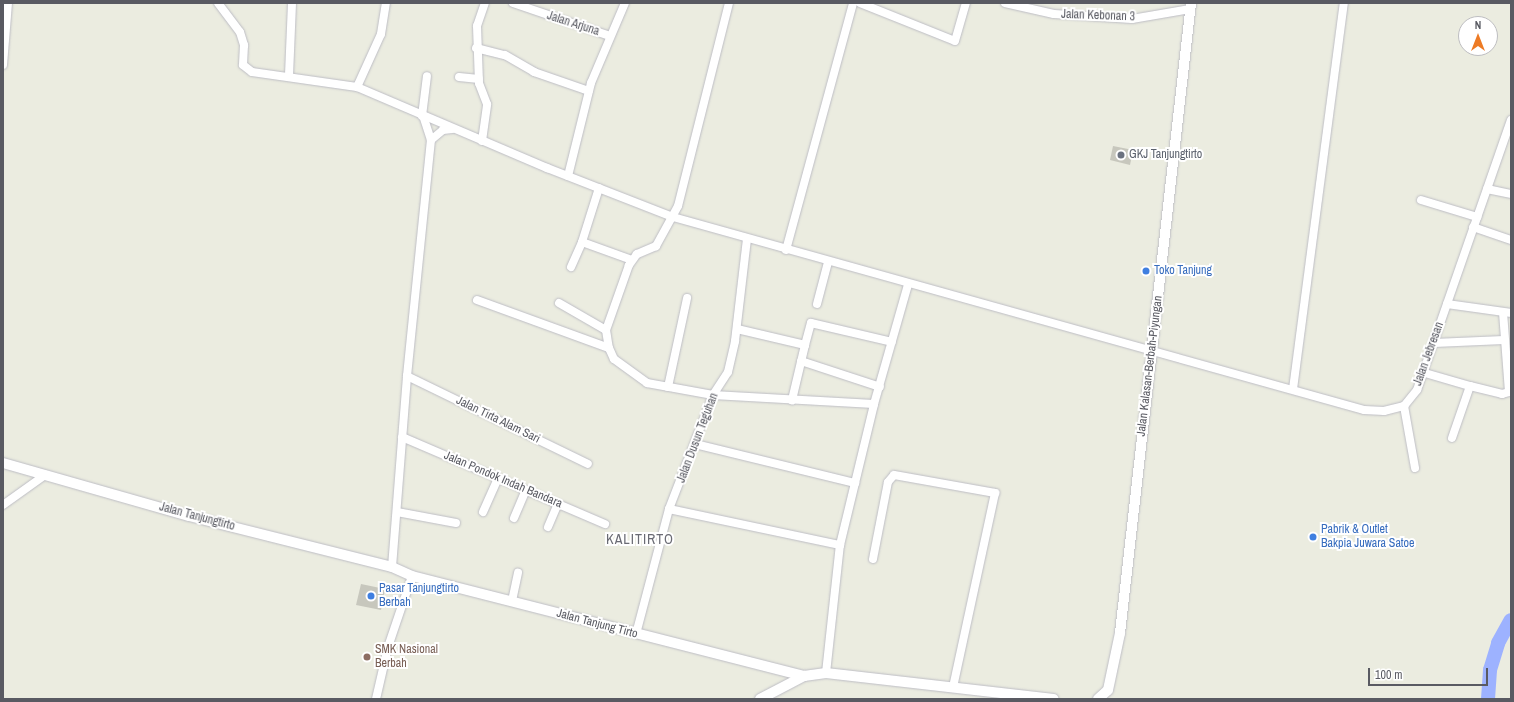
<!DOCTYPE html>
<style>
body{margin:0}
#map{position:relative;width:1514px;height:702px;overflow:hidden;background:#ebece0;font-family:"Archivo Narrow",sans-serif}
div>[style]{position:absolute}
.river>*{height:14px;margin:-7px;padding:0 7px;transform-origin:7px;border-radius:7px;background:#9db2ff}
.building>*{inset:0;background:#c7c7bd}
.roads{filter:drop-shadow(0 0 1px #bdbdc4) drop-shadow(0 0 1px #bdbdc4)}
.minor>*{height:8px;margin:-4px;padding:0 4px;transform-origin:4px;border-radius:4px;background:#fff}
.tertiary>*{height:10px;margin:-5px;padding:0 5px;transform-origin:5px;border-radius:5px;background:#fff}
.dots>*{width:11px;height:11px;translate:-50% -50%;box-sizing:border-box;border:2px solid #fff;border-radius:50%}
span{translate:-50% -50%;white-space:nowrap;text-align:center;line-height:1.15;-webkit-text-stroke:4px #fff;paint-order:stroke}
.street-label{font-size:12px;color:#595a62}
.worship-label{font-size:12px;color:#5b616d}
.left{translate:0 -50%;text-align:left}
.shop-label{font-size:12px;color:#366cbe}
.education-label{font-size:12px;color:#785e54}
.quarter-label{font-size:14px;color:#6a6b74;letter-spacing:1px}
.frame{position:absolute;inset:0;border:4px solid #595a62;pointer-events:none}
.north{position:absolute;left:1458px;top:16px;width:40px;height:40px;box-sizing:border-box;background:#fff;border:1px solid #bdbdc0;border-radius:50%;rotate:0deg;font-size:11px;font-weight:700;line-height:16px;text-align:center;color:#595a62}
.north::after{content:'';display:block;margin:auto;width:14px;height:18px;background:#ed7b25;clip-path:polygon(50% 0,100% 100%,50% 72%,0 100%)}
.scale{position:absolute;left:1368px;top:668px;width:120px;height:18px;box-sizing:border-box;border:2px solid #595a62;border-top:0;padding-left:5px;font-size:12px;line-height:14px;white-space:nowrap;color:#595a62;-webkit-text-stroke:3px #fff;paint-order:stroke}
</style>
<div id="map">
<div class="river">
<div style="left:1488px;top:699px;width:29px;rotate:-86deg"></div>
<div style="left:1490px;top:670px;width:28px;rotate:-73deg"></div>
<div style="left:1498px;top:643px;width:26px;rotate:-61deg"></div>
</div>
<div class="building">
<div style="clip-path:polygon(1113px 146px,1133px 150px,1130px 165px,1110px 160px)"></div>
<div style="clip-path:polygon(361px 584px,385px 589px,381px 610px,356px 605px)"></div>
</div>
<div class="roads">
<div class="minor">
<div style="left:218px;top:3px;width:36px;rotate:53deg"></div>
<div style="left:240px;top:32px;width:14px;rotate:73deg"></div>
<div style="left:244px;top:45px;width:20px;rotate:93deg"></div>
<div style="left:243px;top:65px;width:11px;rotate:38deg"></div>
<div style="left:252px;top:72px;width:106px;rotate:8.1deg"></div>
<div style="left:357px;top:87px;width:207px;rotate:23.1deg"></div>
<div style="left:547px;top:168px;width:135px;rotate:21.3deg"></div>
<div style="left:673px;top:217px;width:717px;rotate:15.61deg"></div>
<div style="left:1364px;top:410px;width:20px;rotate:3deg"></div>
<div style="left:1384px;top:411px;width:21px;rotate:-14deg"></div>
<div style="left:1404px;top:406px;width:21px;rotate:-51deg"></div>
<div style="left:1417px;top:390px;width:286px;rotate:-70.8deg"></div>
<div style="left:513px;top:3px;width:102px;rotate:18.8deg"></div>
<div style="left:729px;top:3px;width:209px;rotate:104.1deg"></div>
<div style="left:678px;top:206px;width:46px;rotate:118.8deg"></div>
<div style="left:656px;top:246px;width:21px;rotate:157deg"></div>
<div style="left:637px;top:254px;width:14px;rotate:126deg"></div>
<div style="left:629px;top:265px;width:69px;rotate:109.5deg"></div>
<div style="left:606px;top:330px;width:18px;rotate:81deg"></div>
<div style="left:609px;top:348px;width:12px;rotate:66deg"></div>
<div style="left:614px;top:359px;width:41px;rotate:36deg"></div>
<div style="left:647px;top:383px;width:67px;rotate:10.3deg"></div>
<div style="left:713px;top:395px;width:161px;rotate:3.2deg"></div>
<div style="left:860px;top:3px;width:102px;rotate:21.8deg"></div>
<div style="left:955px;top:41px;width:40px;rotate:-74deg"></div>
<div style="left:1005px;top:3px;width:50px;rotate:12.7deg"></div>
<div style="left:1054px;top:14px;width:78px;rotate:3.7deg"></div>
<div style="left:1132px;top:19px;width:59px;rotate:-9.8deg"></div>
<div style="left:476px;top:48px;width:30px;rotate:14deg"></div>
<div style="left:505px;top:55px;width:34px;rotate:30deg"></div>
<div style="left:534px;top:72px;width:58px;rotate:19.1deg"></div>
<div style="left:3px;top:65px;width:62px;rotate:-85.4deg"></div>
<div style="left:289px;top:75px;width:72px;rotate:-87.6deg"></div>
<div style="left:459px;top:77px;width:20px;rotate:6deg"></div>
<div style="left:357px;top:87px;width:58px;rotate:-65.6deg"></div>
<div style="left:381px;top:34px;width:31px;rotate:-81deg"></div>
<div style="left:422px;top:116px;width:40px;rotate:-82.9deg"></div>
<div style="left:431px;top:140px;width:16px;rotate:-40deg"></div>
<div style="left:443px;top:130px;width:9px;rotate:-6deg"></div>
<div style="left:482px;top:141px;width:37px;rotate:-82deg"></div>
<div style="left:487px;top:104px;width:22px;rotate:-111deg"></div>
<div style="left:479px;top:83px;width:57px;rotate:-92deg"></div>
<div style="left:477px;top:26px;width:24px;rotate:-71deg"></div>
<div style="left:568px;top:176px;width:96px;rotate:-76.1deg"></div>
<div style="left:591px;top:83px;width:87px;rotate:-67deg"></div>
<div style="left:599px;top:188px;width:57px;rotate:107.5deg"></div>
<div style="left:582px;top:242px;width:53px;rotate:19.8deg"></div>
<div style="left:1487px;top:189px;width:25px;rotate:12deg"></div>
<div style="left:1421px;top:200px;width:59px;rotate:16.9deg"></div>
<div style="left:1473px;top:227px;width:40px;rotate:18.9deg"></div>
<div style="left:786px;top:250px;width:256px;rotate:-74.8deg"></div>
<div style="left:571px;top:267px;width:27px;rotate:-66deg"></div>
<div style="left:477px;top:300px;width:140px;rotate:20deg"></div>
<div style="left:559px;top:303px;width:54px;rotate:29.9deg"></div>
<div style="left:817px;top:304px;width:43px;rotate:-75.3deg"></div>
<div style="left:1447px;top:304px;width:65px;rotate:8deg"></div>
<div style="left:737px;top:329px;width:70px;rotate:13.2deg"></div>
<div style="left:805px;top:345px;width:57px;rotate:103.3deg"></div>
<div style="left:1434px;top:343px;width:70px;rotate:-2.5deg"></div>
<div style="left:805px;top:345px;width:23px;rotate:-75deg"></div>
<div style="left:811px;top:323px;width:83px;rotate:13.2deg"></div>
<div style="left:801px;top:361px;width:83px;rotate:18.2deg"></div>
<div style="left:1425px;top:373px;width:47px;rotate:16.1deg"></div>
<div style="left:1470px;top:386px;width:55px;rotate:109.1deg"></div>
<div style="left:407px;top:376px;width:201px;rotate:25.9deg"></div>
<div style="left:1470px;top:386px;width:33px;rotate:14deg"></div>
<div style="left:1502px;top:394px;width:7px;rotate:-16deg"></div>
<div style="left:1509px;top:392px;width:79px;rotate:-94.3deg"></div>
<div style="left:668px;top:387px;width:91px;rotate:-77.9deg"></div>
<div style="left:1293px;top:389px;width:389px;rotate:-82.5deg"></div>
<div style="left:1404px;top:406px;width:63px;rotate:79.9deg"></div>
<div style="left:402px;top:437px;width:221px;rotate:23.2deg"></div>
<div style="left:695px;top:444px;width:165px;rotate:13.7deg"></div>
<div style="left:3px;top:505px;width:52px;rotate:-35.5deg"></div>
<div style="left:669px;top:509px;width:175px;rotate:11.9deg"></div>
<div style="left:397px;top:512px;width:60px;rotate:10.6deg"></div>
<div style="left:483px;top:512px;width:37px;rotate:-66deg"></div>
<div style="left:514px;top:518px;width:30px;rotate:-67deg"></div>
<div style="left:548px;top:527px;width:25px;rotate:-67deg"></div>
<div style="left:873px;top:559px;width:78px;rotate:-79deg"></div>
<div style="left:888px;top:482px;width:9px;rotate:-49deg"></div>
<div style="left:894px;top:475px;width:103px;rotate:10.1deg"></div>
<div style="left:995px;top:493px;width:199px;rotate:102.2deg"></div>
<div style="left:392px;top:567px;width:192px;rotate:-85.5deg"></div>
<div style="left:407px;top:376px;width:237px;rotate:-84.2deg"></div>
<div style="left:431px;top:140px;width:25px;rotate:-108deg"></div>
<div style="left:512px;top:601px;width:29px;rotate:-78deg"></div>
<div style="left:636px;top:634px;width:129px;rotate:-75.2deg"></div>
<div style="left:669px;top:509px;width:122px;rotate:-68.9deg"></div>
<div style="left:713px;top:395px;width:27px;rotate:-57deg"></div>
<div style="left:728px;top:372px;width:32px;rotate:-77deg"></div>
<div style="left:735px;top:341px;width:103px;rotate:-83.3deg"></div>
<div style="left:826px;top:673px;width:129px;rotate:-83.8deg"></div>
<div style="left:840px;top:545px;width:145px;rotate:-76.4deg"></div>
<div style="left:874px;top:404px;width:124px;rotate:-74.1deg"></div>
<div style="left:376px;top:699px;width:53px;rotate:-77deg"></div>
<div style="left:388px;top:647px;width:75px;rotate:-71.3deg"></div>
</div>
<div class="tertiary">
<div style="left:3px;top:463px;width:193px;rotate:15.9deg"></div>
<div style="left:189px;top:516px;width:209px;rotate:14.1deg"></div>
<div style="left:392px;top:567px;width:22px;rotate:24deg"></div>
<div style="left:412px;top:576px;width:405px;rotate:14.3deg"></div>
<div style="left:760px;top:699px;width:50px;rotate:-27.6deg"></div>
<div style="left:804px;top:676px;width:22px;rotate:-8deg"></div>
<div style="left:826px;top:673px;width:229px;rotate:6.5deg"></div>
<div style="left:1098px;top:699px;width:13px;rotate:-42deg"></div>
<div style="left:1108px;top:690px;width:58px;rotate:-78.1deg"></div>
<div style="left:1120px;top:633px;width:634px;rotate:-83.57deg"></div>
</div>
</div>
<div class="dots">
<div style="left:1121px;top:155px;background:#6b7280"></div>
<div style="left:1146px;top:271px;background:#3f7fe0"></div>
<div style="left:1313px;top:537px;background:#3f7fe0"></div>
<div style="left:371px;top:596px;background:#3f7fe0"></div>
<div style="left:367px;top:657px;background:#8d6e63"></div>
</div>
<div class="street-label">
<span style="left:1098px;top:16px;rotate:2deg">Jalan Kebonan 3</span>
<span style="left:573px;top:24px;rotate:18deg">Jalan Arjuna</span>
<span style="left:1429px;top:354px;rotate:-70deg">Jalan Jebresan</span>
<span style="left:1150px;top:366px;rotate:-83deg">Jalan Kalasan-Berbah-Piyungan</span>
<span style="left:498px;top:420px;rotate:26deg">Jalan Tirta Alam Sari</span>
<span style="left:698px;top:438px;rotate:-69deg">Jalan Dusun Teguhan</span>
<span style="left:503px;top:480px;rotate:23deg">Jalan Pondok Indah Bandara</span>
<span style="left:197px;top:517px;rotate:15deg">Jalan Tanjungtirto</span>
<span style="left:597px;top:624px;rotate:15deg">Jalan Tanjung Tirto</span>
</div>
<div class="worship-label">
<span class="left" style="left:1129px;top:155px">GKJ Tanjungtirto</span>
</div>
<div class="shop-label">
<span class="left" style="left:1154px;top:271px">Toko Tanjung</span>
<span class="left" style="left:1321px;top:537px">Pabrik &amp; Outlet<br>Bakpia Juwara Satoe</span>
<span class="left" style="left:379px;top:596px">Pasar Tanjungtirto<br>Berbah</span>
</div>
<div class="education-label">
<span class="left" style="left:375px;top:657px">SMK Nasional<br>Berbah</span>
</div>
<div class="quarter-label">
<span style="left:640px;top:539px">KALITIRTO</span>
</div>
<div class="frame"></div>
<div class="north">N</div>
<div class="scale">100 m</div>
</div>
